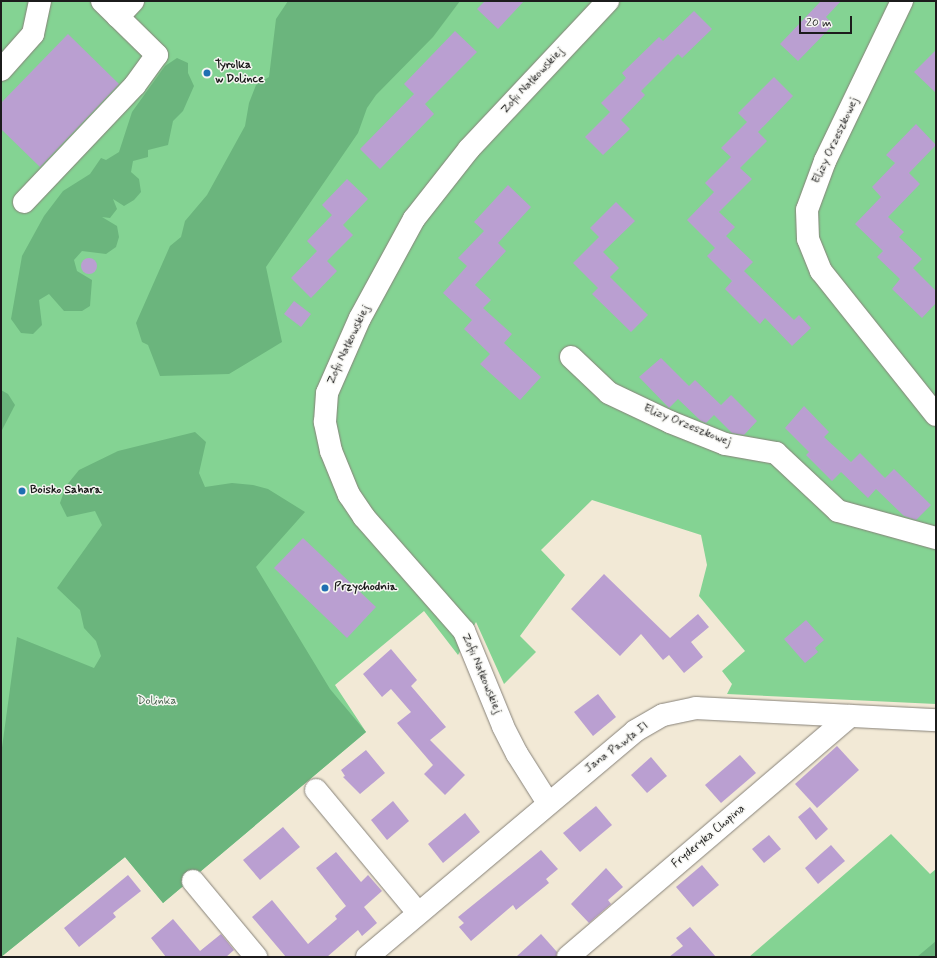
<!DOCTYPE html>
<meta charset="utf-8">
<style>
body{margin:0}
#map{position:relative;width:937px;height:958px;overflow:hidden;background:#f2e9d6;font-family:Mynerve,sans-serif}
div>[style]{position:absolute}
.green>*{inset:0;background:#84d393}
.forest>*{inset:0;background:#6bb57d}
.building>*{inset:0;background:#ba9fd1}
.round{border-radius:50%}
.roads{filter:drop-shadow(0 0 1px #878279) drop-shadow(0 0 1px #878279)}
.minor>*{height:22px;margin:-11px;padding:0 11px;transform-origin:11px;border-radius:11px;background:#fff}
.dots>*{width:11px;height:11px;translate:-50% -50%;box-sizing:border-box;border:2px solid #f6f6f2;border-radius:50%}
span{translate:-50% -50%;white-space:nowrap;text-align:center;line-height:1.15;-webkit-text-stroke:3px #f6f6f2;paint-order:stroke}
.poi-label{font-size:12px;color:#1c1c1c;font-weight:700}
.left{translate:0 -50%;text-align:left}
.street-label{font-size:12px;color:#1c1c1c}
.park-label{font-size:12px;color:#405c46}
.frame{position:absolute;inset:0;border:2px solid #1c1c1c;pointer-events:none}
.scale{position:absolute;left:799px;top:16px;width:53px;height:18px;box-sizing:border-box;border:2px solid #1c1c1c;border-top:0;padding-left:5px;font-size:12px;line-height:14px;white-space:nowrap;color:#1c1c1c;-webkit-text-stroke:3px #f6f6f2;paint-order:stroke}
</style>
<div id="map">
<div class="green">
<div style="clip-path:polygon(1px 1px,936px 1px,936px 704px,727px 694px,732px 684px,722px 671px,745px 651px,699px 596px,707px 565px,701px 535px,592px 500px,541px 550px,565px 575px,520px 636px,536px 652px,504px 684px,476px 622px,458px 655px,424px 611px,335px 685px,366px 732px,163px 903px,125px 857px,1px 957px)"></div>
<div style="clip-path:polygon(891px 834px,930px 874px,936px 869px,936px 957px,749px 957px)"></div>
</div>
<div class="forest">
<div style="clip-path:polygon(288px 1px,460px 1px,433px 37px,376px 95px,367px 108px,358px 133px,266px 267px,282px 342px,229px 374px,160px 376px,148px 345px,142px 342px,136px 323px,170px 246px,181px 237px,185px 221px,207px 195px,245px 126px,249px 103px,256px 85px,269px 77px,276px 19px)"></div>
<div style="clip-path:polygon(177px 58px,188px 63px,188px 73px,194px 86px,183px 111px,173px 121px,168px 145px,148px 150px,148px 157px,133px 161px,131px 172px,139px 179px,141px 192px,134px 200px,124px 206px,113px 199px,117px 209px,110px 218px,102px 217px,117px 226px,119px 237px,116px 247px,106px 254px,82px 251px,74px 260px,77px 271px,92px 280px,90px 306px,82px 311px,64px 311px,49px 294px,39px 300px,42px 325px,33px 334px,21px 333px,11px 319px,22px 256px,44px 216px,63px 191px,90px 174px,101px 158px,106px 160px,119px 152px,132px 112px,165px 66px)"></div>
<div style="clip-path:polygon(1px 390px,8px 394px,15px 405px,1px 432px)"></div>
<div style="clip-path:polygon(195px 432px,206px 442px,199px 473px,205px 487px,232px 483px,253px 485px,268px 489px,305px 512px,256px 567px,330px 689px,366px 732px,163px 903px,125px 857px,1px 957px,1px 755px,17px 637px,94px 668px,101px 656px,96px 641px,84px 628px,80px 610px,57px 588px,102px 525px,95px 511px,67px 517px,60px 503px,66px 486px,79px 470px,118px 451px)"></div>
<div style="clip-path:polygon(936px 941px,936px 957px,917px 957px)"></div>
</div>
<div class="building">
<div style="clip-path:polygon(485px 1px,524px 1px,498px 29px,477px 9px)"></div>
<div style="clip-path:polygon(821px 1px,841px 1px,826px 17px,833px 25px,798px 61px,780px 44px)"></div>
<div style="clip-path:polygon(694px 11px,712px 29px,682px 58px,678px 54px,641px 91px,645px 95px,621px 120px,630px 129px,603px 155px,585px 137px,610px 112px,601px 103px,626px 78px,622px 73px,659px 37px,663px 41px)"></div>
<div style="clip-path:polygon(455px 31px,477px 52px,425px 104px,434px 114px,380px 169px,360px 149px,414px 94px,404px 84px)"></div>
<div style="clip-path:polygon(68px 34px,119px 84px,40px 167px,1px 129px,1px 103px)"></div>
<div style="clip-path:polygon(936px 50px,936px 93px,914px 72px)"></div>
<div style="clip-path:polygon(774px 77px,793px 96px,758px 132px,767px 141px,740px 168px,752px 179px,719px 212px,735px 227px,726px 236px,753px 262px,744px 271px,794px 320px,799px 315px,811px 328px,792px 346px,765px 318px,760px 324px,725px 289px,732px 281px,707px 256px,715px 248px,687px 220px,714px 192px,705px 183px,731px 157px,721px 148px,747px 122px,738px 113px)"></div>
<div style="clip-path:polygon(916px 124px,936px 145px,909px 173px,920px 184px,888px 217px,904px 232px,899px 237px,922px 259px,913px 268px,936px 291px,936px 303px,922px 318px,892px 289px,900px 279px,877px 257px,883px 251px,855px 224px,881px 197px,872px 187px,895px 163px,886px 155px)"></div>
<div style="clip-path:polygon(347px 179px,368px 199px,343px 225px,353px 235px,327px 261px,337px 271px,311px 298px,291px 278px,317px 251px,307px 241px,332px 215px,322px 205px)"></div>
<div style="clip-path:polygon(508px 185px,531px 207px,498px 243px,506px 251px,475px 285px,491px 300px,483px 308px,512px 334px,504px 343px,541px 377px,520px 400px,480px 364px,490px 354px,464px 329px,472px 320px,443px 293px,467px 266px,458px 258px,484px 231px,474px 222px)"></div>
<div style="clip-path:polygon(616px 202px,635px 221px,603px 252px,619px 268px,610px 277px,648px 315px,631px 332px,592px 294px,598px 288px,573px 263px,599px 237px,590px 228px)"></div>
<div class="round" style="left:81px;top:258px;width:16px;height:16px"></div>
<div style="clip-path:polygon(294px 301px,311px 314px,301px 327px,284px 314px)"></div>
<div style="clip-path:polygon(661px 358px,689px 386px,695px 380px,721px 405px,731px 395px,757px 421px,744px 435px,732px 433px,714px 415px,706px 423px,701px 421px,678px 399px,669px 408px,639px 377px)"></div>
<div style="clip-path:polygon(804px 406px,829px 432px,824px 437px,851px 462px,860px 453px,885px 478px,894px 469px,931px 505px,916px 520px,904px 516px,876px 489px,868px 498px,841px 472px,832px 481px,806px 455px,809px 452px,785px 428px)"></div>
<div style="clip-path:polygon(303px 538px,376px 607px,347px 638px,274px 568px)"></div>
<div style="clip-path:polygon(604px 574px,670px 638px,698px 614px,709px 627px,691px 642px,703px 657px,684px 673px,669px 655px,663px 660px,641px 634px,620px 656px,571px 609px)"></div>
<div style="clip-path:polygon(806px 620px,824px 640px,815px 648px,818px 652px,805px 663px,784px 639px)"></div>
<div style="clip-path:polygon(391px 649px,417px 680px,411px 686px,446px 727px,430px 740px,465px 775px,445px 795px,424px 774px,433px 765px,397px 723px,411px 712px,391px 689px,382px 697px,363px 674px)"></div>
<div style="clip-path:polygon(598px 694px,616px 717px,593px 736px,574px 712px)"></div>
<div style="clip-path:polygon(837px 746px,859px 770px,817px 808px,795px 784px)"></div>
<div style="clip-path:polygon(366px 750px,385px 773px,360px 794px,343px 777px,345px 776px,341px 770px)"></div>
<div style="clip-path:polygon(740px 755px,756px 773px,721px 803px,705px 785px)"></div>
<div style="clip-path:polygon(651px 757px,667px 776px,647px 793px,631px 775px)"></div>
<div style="clip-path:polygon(393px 801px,409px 821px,387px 840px,371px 820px)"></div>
<div style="clip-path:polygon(596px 806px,612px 825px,580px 852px,563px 833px)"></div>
<div style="clip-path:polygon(810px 807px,828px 829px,816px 840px,798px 817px)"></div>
<div style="clip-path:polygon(465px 813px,480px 832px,443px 863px,428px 844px)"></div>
<div style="clip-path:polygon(283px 827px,300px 847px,260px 880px,243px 860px)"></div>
<div style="clip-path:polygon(769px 835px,781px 849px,764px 863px,752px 849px)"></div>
<div style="clip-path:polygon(831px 845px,845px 861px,818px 884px,805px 868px)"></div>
<div style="clip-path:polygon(541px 850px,558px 869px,546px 879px,549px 883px,516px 910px,513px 905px,471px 941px,459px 927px,464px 923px,458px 917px)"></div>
<div style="clip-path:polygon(336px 852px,361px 882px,368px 875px,382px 891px,364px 907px,377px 923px,362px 936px,358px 930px,327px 957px,286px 957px,252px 917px,272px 900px,308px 944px,337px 919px,335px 916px,346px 906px,316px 868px)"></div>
<div style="clip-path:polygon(702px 865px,719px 885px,693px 907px,676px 887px)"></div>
<div style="clip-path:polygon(606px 868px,623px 887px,608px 900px,611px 904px,589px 923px,571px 904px)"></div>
<div style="clip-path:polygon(128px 875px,141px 891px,113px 913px,116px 917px,79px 947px,64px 928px)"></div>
<div style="clip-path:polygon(173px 919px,200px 951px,221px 934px,234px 950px,226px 957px,166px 957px,151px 938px)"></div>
<div style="clip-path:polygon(690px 927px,716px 957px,669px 957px,683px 946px,676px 938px)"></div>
<div style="clip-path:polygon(541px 934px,557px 952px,556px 957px,516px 957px)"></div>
</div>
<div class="roads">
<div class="minor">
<div style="left:902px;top:1px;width:178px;rotate:115.7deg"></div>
<div style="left:825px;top:161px;width:52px;rotate:110.2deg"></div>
<div style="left:807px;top:210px;width:29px;rotate:88deg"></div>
<div style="left:808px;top:239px;width:35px;rotate:68deg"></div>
<div style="left:821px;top:271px;width:184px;rotate:51.4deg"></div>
<div style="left:118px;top:17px;width:22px;rotate:-47deg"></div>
<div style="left:1px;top:70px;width:48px;rotate:-48.4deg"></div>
<div style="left:33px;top:34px;width:34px;rotate:-78deg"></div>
<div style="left:24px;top:202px;width:161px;rotate:-46.5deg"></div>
<div style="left:135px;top:85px;width:37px;rotate:-54deg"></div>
<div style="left:157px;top:55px;width:77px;rotate:-135.5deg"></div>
<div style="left:571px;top:357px;width:52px;rotate:43.5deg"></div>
<div style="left:609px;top:393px;width:68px;rotate:25.4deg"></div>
<div style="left:670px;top:422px;width:59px;rotate:21.8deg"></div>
<div style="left:725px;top:444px;width:52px;rotate:10deg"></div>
<div style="left:776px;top:453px;width:85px;rotate:43.1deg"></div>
<div style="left:838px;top:511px;width:102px;rotate:15.4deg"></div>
<div style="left:316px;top:790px;width:160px;rotate:50.3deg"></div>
<div style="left:548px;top:803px;width:58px;rotate:-122.3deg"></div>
<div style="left:517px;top:754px;width:31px;rotate:-117deg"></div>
<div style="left:503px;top:726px;width:103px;rotate:-112.3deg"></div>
<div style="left:464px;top:631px;width:152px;rotate:-131.3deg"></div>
<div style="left:364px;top:517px;width:27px;rotate:-124deg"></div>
<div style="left:349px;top:495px;width:48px;rotate:-112.2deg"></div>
<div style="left:331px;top:451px;width:30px;rotate:-102deg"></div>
<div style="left:325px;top:422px;width:29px;rotate:-86deg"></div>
<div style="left:327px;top:393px;width:82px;rotate:-66.3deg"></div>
<div style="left:360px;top:318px;width:113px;rotate:-61.4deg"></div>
<div style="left:414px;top:219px;width:89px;rotate:-51.8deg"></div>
<div style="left:469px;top:149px;width:203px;rotate:-46.8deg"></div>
<div style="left:193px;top:881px;width:99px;rotate:50.3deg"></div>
<div style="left:367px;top:957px;width:351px;rotate:-40.1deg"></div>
<div style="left:635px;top:731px;width:32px;rotate:-30deg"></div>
<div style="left:663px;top:715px;width:34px;rotate:-12deg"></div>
<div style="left:696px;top:708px;width:240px;rotate:2.9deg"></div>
<div style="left:568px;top:957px;width:371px;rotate:-40.5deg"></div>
</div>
</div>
<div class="dots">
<div style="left:207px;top:73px;background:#1f6fb2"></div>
<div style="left:22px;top:491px;background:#1f6fb2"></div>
<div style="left:325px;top:588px;background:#1f6fb2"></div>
</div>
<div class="poi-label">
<span class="left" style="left:215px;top:73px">Tyrolka<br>w Dolince</span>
<span class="left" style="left:30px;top:491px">Boisko Sahara</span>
<span class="left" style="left:334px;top:588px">Przychodnia</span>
</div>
<div class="street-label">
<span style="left:533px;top:81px;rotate:-47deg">Zofii Nałkowskiej</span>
<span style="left:836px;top:141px;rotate:-65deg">Elizy Orzeszkowej</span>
<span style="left:349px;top:345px;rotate:-65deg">Zofii Nałkowskiej</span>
<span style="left:687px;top:426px;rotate:22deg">Elizy Orzeszkowej</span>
<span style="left:481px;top:674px;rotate:67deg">Zofii Nałkowskiej</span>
<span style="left:617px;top:748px;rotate:-37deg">Jana Pawła II</span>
<span style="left:709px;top:837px;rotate:-40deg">Fryderyka Chopina</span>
</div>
<div class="park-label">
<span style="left:157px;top:702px">Dolinka</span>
</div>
<div class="frame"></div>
<div class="scale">20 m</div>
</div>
